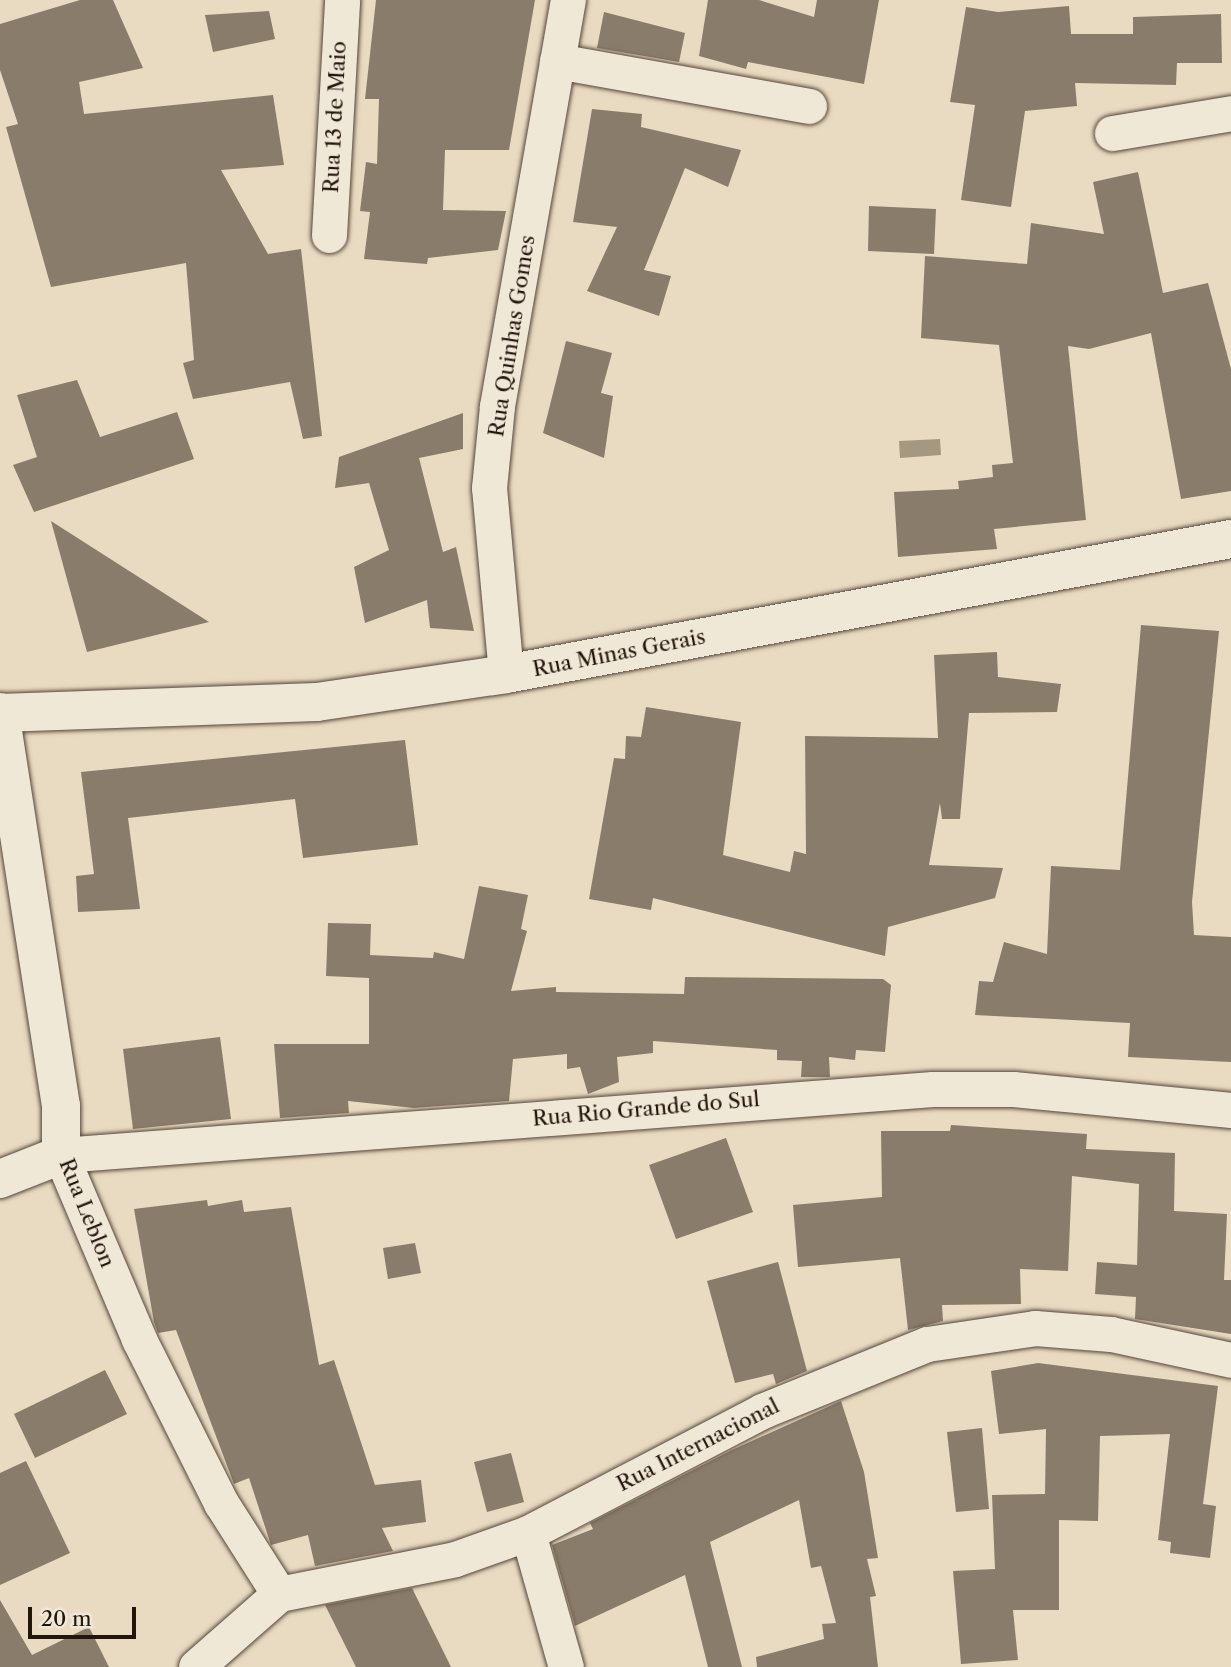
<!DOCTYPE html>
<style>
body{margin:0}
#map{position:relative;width:1231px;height:1667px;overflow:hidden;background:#e8dbc1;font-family:"Libre Caslon Text",serif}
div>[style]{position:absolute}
.water>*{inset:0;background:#a59883}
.building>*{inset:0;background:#897c6a}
.roads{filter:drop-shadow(0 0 2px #544639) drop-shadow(0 0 2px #544639)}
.minor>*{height:35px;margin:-17.5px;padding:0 17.5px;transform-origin:17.5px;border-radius:17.5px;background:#f0e8d7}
.tertiary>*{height:38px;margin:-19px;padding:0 19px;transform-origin:19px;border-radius:19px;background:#f0e8d7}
span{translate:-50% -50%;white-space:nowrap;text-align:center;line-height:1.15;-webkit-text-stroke:5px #f0e8d7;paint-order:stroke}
.street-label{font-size:21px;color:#22150c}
.scale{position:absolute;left:28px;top:1607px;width:108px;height:32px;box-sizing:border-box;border:4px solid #22150c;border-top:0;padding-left:9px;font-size:21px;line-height:24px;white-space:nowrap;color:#22150c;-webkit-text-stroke:5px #f0e8d7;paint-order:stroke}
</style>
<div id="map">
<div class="water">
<div style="clip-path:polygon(940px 439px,941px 455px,900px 458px,899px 441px)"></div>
</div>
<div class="building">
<div style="clip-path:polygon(80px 0,113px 0,143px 68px,79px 82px,84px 114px,273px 95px,284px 165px,221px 170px,268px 254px,301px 249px,322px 436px,303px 439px,290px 382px,193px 399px,183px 363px,194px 360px,186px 263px,51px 287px,6px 127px,18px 124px,0 70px,0 24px)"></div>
<div style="clip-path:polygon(376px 0,535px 0,509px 150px,445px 150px,443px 210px,506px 211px,498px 250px,428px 258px,427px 264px,364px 259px,370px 212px,360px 211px,366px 162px,377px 164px,379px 99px,365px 99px)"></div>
<div style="clip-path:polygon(708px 0,759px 0,814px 17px,817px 0,879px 0,864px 84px,748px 62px,746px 69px,699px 56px)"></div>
<div style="clip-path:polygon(1069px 6px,1071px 34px,1133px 34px,1133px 17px,1221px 14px,1222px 63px,1177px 63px,1176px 85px,1075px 83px,1077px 106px,1025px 111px,1011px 207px,961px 200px,975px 105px,950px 102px,966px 7px,998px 12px)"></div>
<div style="clip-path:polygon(269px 11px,275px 39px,213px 52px,205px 15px)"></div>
<div style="clip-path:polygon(604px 12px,685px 33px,679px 62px,597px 48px)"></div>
<div style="clip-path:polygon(592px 109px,642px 114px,641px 127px,741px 150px,728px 187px,685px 168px,644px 270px,671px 276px,659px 316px,587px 291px,617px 227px,573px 222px)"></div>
<div style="clip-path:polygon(1138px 172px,1163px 293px,1208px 283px,1231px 369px,1231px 491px,1181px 499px,1151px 333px,1089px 349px,1068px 346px,1086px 520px,994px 529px,997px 549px,898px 557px,894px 492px,959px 489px,958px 481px,993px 477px,992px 465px,1013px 463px,999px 345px,921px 338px,925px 256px,1027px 264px,1031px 223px,1104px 234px,1093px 182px)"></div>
<div style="clip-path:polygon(869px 206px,936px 209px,934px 254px,868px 251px)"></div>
<div style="clip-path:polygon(566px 341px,612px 353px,601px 393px,613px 396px,604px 458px,543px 433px)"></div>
<div style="clip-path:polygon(77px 380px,100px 437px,177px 412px,194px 459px,34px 512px,13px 465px,37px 457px,17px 395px)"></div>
<div style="clip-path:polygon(463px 413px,463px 449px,419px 458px,443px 552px,456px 547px,474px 631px,430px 628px,427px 600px,365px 623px,354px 567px,389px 550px,369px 483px,335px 488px,339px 457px)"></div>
<div style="clip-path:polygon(51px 521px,209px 622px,87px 652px)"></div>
<div style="clip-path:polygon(1141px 625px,1219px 631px,1192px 902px,1194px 935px,1231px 937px,1231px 1062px,1128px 1057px,1130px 1023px,975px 1015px,979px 981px,993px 982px,1004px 942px,1047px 954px,1051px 866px,1120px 870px)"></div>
<div style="clip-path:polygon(997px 652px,998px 677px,1061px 684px,1057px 712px,969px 713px,960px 819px,942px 819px,940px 803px,929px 865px,1003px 868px,995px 898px,888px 927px,885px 956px,653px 898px,651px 910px,589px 899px,614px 758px,625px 759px,626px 736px,641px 737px,646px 707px,741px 722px,723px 855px,790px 872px,794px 851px,806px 854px,805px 736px,938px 738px,934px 655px)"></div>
<div style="clip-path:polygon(405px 740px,418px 845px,303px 858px,295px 799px,128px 818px,140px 909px,78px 912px,76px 876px,94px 874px,81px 772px)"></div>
<div style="clip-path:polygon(479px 886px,528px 895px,521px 929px,527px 931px,511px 991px,556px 987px,556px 992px,684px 994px,685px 977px,883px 979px,891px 985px,885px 1052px,856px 1050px,855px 1060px,829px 1057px,830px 1077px,801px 1077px,802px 1061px,777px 1060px,777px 1050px,653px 1041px,653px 1053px,617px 1057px,619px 1082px,588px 1094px,580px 1067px,567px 1069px,567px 1054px,513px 1059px,509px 1101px,414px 1108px,348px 1101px,349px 1113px,280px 1118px,274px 1044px,369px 1044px,369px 978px,326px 976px,328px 923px,371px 924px,370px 955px,433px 958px,434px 952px,464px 959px)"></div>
<div style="clip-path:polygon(220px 1037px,231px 1119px,133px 1129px,123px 1049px)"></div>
<div style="clip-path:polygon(951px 1125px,1087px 1134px,1086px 1149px,1175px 1153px,1174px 1211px,1227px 1214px,1224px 1280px,1231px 1280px,1231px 1334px,1135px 1319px,1136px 1297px,1095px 1294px,1097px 1262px,1137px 1265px,1139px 1184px,1072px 1176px,1068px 1271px,1020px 1269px,1021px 1304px,942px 1305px,943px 1321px,908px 1330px,900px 1258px,798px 1267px,793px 1205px,882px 1197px,881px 1131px,950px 1131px)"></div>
<div style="clip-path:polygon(726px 1138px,753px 1212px,676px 1239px,649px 1165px)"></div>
<div style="clip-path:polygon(207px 1200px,208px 1206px,242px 1200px,244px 1212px,291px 1207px,319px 1365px,334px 1360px,375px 1485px,421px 1480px,426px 1522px,382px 1528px,393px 1551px,315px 1566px,308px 1535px,271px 1545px,249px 1478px,234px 1484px,176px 1330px,158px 1333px,154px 1322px,134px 1209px)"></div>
<div style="clip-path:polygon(415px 1243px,421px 1273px,388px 1279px,383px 1248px)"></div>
<div style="clip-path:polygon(778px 1262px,807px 1371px,776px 1384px,773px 1374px,735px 1383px,707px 1281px)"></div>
<div style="clip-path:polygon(1038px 1363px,1218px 1386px,1203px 1504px,1216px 1506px,1210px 1558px,1170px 1553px,1171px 1542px,1158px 1540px,1170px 1434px,1100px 1436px,1098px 1521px,1059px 1520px,1059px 1610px,1013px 1610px,1018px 1660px,961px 1664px,953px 1571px,995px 1569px,992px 1495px,1045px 1494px,1046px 1429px,999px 1434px,991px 1371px)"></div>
<div style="clip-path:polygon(105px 1370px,127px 1414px,35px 1458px,14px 1414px)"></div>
<div style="clip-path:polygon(841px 1401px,864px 1472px,878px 1558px,867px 1559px,876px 1596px,870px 1597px,878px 1667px,757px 1667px,756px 1657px,824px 1639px,822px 1624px,836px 1623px,821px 1566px,811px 1568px,799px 1500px,710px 1542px,742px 1667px,708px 1667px,685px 1575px,575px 1626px,552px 1545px,593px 1529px,590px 1523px,732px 1450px)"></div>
<div style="clip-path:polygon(982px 1428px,989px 1509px,956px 1512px,947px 1432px)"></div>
<div style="clip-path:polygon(511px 1453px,524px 1502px,487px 1512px,474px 1462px)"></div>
<div style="clip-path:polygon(26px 1461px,70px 1553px,0 1585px,0 1473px)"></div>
<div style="clip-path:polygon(412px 1588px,451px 1667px,356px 1667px,325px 1605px)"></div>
<div style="clip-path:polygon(0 1600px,32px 1655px,89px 1627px,109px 1667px,0 1667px)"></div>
</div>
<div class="roads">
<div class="minor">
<div style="left:557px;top:61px;width:256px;rotate:10.1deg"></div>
<div style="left:1112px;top:133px;width:121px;rotate:-9.5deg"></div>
<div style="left:329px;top:235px;width:235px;rotate:-86.8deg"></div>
<div style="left:506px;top:674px;width:187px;rotate:-95.2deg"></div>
<div style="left:489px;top:488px;width:82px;rotate:-84.4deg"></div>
<div style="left:497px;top:406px;width:412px;rotate:-80.1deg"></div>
<div style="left:528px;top:1533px;width:139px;rotate:74.2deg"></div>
<div style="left:279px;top:1594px;width:108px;rotate:-122.5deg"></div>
<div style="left:221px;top:1503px;width:183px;rotate:-116.6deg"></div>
<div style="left:139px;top:1339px;width:200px;rotate:-113deg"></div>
<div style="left:61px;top:1155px;width:874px;rotate:-4.33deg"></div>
<div style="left:933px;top:1089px;width:80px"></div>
<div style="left:1013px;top:1089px;width:219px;rotate:5.5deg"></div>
<div style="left:196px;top:1667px;width:111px;rotate:-41.3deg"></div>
<div style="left:279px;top:1594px;width:179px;rotate:-11.2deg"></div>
<div style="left:455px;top:1559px;width:77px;rotate:-19.6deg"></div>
<div style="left:528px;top:1533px;width:264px;rotate:-27.5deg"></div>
<div style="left:762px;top:1411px;width:178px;rotate:-22.1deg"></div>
<div style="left:927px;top:1344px;width:109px;rotate:-8.4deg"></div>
<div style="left:1035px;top:1328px;width:76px;rotate:4.5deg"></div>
<div style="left:1111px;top:1334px;width:123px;rotate:12.2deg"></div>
</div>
<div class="tertiary">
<div style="left:0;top:712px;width:399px;rotate:81.2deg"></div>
<div style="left:61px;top:1106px;width:49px;rotate:90deg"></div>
<div style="left:61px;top:1155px;width:66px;rotate:158.5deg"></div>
<div style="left:0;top:713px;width:317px;rotate:-2deg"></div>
<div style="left:317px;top:702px;width:191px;rotate:-8.4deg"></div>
<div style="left:506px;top:674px;width:737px;rotate:-10.55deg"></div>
</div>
</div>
<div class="street-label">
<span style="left:335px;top:117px;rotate:-87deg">Rua 13 de Maio</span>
<span style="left:512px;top:336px;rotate:-81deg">Rua Quinhas Gomes</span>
<span style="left:619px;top:653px;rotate:-11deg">Rua Minas Gerais</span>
<span style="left:646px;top:1109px;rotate:-5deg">Rua Rio Grande do Sul</span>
<span style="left:87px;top:1213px;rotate:68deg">Rua Leblon</span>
<span style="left:698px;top:1445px;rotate:-27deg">Rua Internacional</span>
</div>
<div class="scale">20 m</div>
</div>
